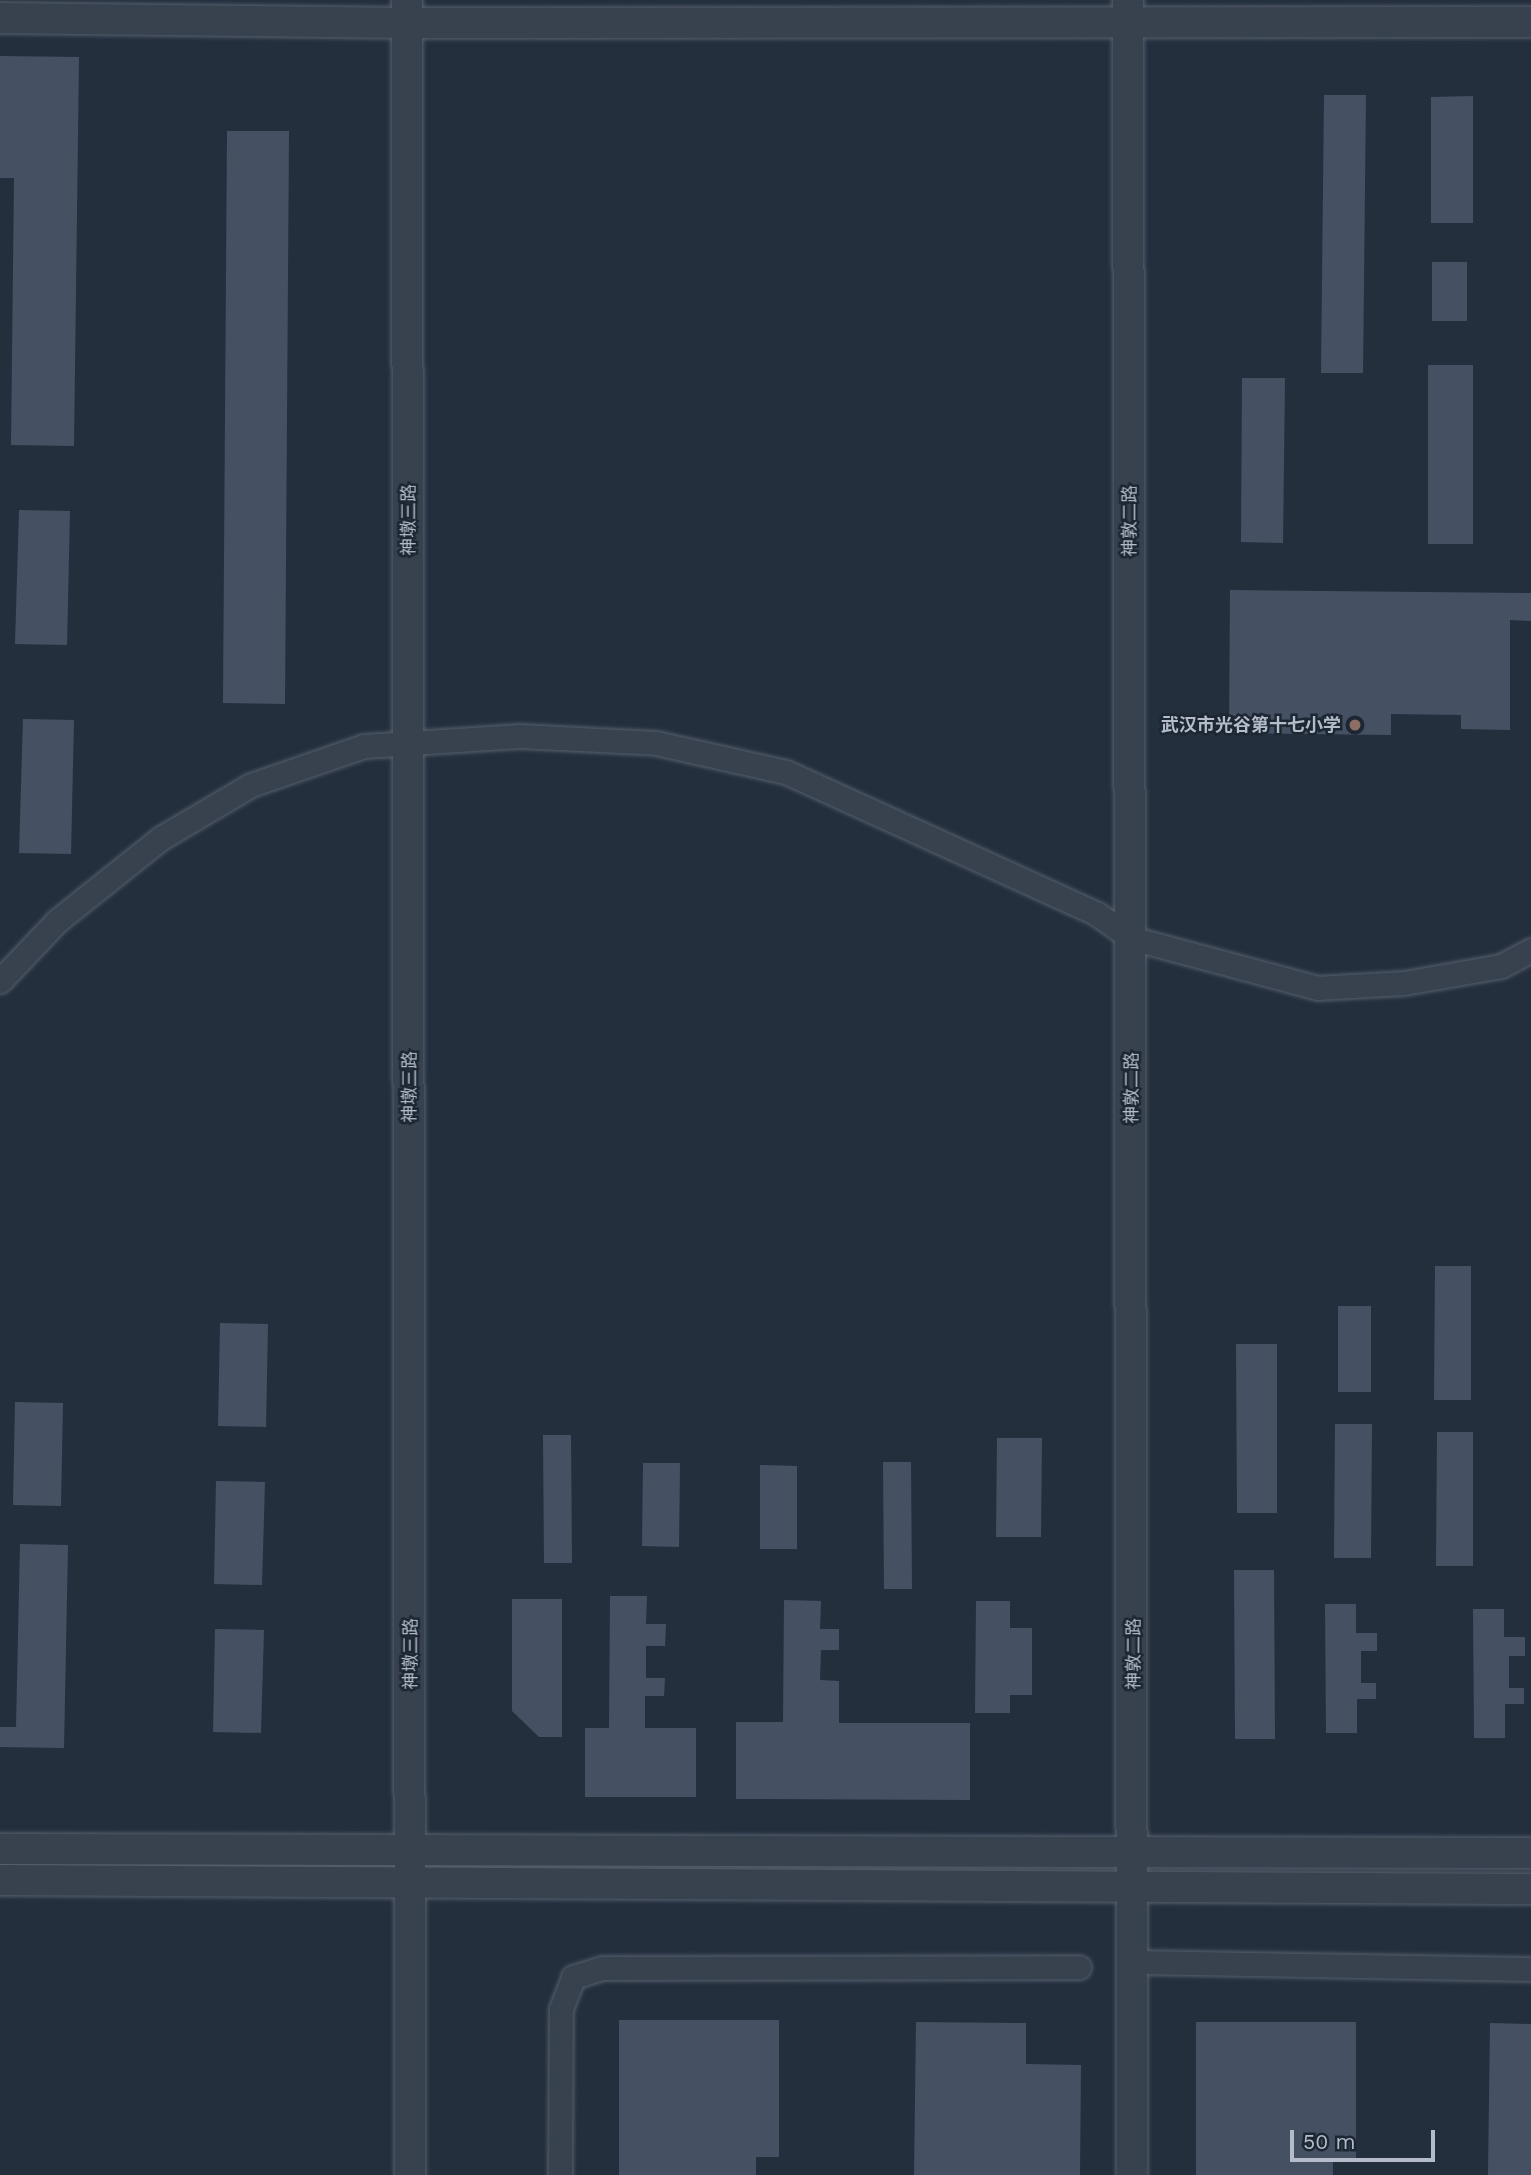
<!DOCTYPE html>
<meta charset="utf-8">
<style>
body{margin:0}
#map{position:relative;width:1531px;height:2175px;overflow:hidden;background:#242f3e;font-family:"Work Sans","Noto Sans SC",sans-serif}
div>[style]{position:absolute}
.building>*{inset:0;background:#455162}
.roads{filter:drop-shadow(0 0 2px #565f6c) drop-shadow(0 0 2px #565f6c)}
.minor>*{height:23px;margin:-11.5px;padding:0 11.5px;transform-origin:11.5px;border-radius:11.5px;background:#38414e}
.tertiary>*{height:30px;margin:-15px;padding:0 15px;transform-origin:15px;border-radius:15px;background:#38414e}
.dots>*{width:19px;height:19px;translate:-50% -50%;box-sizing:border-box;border:4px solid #1d2633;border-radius:50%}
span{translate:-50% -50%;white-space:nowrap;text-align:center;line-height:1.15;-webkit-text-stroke:5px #1d2633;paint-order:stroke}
.street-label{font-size:18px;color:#b4bcc9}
.poi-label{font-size:18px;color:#b4bcc9;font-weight:700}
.right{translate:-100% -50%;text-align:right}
.scale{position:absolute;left:1290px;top:2130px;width:145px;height:32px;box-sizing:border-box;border:4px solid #b4bcc9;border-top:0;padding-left:9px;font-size:21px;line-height:24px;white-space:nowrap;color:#b4bcc9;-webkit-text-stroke:5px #1d2633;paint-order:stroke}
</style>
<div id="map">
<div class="building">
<div style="clip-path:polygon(0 56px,79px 57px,74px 446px,11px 445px,14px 178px,0 178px)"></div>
<div style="clip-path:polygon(1324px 95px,1366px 95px,1363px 373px,1321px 373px)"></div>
<div style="clip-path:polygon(1473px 96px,1473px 223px,1431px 223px,1431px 97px)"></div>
<div style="clip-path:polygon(227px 131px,289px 131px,285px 704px,223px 703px)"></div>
<div style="clip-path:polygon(1432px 262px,1467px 262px,1467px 321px,1432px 321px)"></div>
<div style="clip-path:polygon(1428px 365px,1473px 365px,1473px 544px,1428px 544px)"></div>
<div style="clip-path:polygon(1242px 378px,1285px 378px,1283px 543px,1241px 542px)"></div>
<div style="clip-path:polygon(19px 510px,70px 511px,67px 645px,15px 644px)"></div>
<div style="clip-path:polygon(1230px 590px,1531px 593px,1531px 621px,1510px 620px,1510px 730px,1461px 729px,1461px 715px,1391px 714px,1391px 735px,1229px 733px)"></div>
<div style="clip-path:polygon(23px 719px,74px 720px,71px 854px,19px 853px)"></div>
<div style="clip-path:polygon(1435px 1266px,1471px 1266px,1471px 1400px,1434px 1400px)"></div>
<div style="clip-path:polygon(1338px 1306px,1371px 1306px,1371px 1392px,1338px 1392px)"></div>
<div style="clip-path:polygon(220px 1323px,268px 1324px,266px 1427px,218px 1426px)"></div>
<div style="clip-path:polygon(1236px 1344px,1277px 1344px,1277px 1513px,1237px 1513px)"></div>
<div style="clip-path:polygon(15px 1402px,63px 1403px,61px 1506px,13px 1505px)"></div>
<div style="clip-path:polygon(1335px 1424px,1372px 1424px,1371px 1558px,1334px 1558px)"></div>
<div style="clip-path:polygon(1437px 1432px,1473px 1432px,1473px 1566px,1436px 1566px)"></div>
<div style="clip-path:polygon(543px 1435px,571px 1435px,572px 1563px,544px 1563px)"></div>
<div style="clip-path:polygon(997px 1438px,1042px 1438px,1041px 1537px,996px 1537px)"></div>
<div style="clip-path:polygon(883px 1462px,911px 1462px,912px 1589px,884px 1589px)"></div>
<div style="clip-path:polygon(643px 1463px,680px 1463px,679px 1547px,642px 1546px)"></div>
<div style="clip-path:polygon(760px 1465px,797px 1466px,797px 1549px,760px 1549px)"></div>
<div style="clip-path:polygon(216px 1481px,265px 1482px,262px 1585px,214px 1584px)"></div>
<div style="clip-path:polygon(20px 1544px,68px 1545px,64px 1748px,0 1747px,0 1727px,16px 1727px)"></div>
<div style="clip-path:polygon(1234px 1570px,1274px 1570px,1275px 1739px,1235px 1739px)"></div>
<div style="clip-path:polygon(610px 1596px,647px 1596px,646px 1624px,666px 1624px,665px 1646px,646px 1646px,646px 1678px,665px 1678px,664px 1696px,645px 1696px,645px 1728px,696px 1728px,696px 1797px,585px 1797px,585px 1728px,609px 1728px)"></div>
<div style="clip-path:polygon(512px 1599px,562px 1599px,562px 1737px,539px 1737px,512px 1711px)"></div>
<div style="clip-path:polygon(784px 1600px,821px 1601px,820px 1629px,839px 1629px,839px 1650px,821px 1650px,820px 1680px,839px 1681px,839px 1723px,970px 1723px,970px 1800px,736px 1799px,736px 1722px,783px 1722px)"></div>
<div style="clip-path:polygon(976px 1601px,1010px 1601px,1010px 1628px,1032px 1628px,1032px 1695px,1010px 1695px,1010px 1713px,975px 1713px)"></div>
<div style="clip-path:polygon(1325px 1604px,1356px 1604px,1356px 1633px,1377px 1633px,1377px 1651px,1361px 1651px,1361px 1683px,1376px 1683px,1376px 1699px,1357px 1699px,1357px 1733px,1326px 1733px)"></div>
<div style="clip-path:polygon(1473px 1609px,1504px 1609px,1504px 1637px,1525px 1637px,1525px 1656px,1509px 1656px,1509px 1688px,1524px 1688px,1524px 1704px,1505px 1704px,1505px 1738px,1474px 1738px)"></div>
<div style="clip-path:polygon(215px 1629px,264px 1630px,261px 1733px,213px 1732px)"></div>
<div style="clip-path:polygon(619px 2020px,779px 2020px,779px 2157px,756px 2157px,756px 2175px,619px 2175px)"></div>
<div style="clip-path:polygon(916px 2022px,1026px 2023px,1026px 2064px,1081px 2065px,1080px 2175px,914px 2175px)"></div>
<div style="clip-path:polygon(1196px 2022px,1356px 2022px,1356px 2159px,1333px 2159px,1333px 2175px,1196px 2175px)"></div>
<div style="clip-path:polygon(1490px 2023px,1531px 2024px,1531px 2175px,1488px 2175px)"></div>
</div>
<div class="roads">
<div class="minor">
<div style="left:0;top:981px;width:83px;rotate:-46.5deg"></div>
<div style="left:57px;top:921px;width:133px;rotate:-38.6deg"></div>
<div style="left:161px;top:838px;width:104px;rotate:-30.5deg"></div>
<div style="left:251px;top:785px;width:120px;rotate:-19deg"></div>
<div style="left:364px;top:746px;width:156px;rotate:-3.7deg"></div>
<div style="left:520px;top:736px;width:136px;rotate:2.9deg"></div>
<div style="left:656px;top:743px;width:133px;rotate:12.6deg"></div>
<div style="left:786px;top:772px;width:342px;rotate:24.5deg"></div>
<div style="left:1097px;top:914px;width:42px;rotate:35.2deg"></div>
<div style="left:1131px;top:938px;width:193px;rotate:15deg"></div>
<div style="left:1317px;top:988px;width:87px;rotate:-3.3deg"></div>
<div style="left:1404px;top:983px;width:98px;rotate:-9.9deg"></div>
<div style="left:1501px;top:966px;width:34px;rotate:-28deg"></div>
<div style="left:1134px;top:1962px;width:397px;rotate:1deg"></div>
<div style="left:560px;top:2175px;width:166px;rotate:-89.7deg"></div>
<div style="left:561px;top:2009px;width:34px;rotate:-69deg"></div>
<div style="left:573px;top:1977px;width:30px;rotate:-17deg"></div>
<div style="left:602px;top:1968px;width:477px;rotate:-0.1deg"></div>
</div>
<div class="tertiary">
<div style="left:407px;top:0;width:2175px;rotate:89.92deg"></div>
<div style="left:1128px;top:0;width:2175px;rotate:89.89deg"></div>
<div style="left:0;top:18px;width:408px;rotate:0.7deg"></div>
<div style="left:408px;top:23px;width:1123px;rotate:-0.05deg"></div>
<div style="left:0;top:1849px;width:1531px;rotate:0.15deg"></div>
<div style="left:0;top:1880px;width:1531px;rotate:0.34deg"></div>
</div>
</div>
<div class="dots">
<div style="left:1355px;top:725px;background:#8d6e63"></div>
</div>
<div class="street-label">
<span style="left:409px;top:520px;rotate:-90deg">神墩三路</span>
<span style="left:1130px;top:521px;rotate:-90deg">神敦二路</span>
<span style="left:410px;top:1087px;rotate:-90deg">神墩三路</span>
<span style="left:1132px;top:1088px;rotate:-90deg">神敦二路</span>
<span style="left:411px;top:1654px;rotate:-90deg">神墩三路</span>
<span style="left:1134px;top:1654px;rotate:-90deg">神敦二路</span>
</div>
<div class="poi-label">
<span class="right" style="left:1341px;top:725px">武汉市光谷第十七小学</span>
</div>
<div class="scale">50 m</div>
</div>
